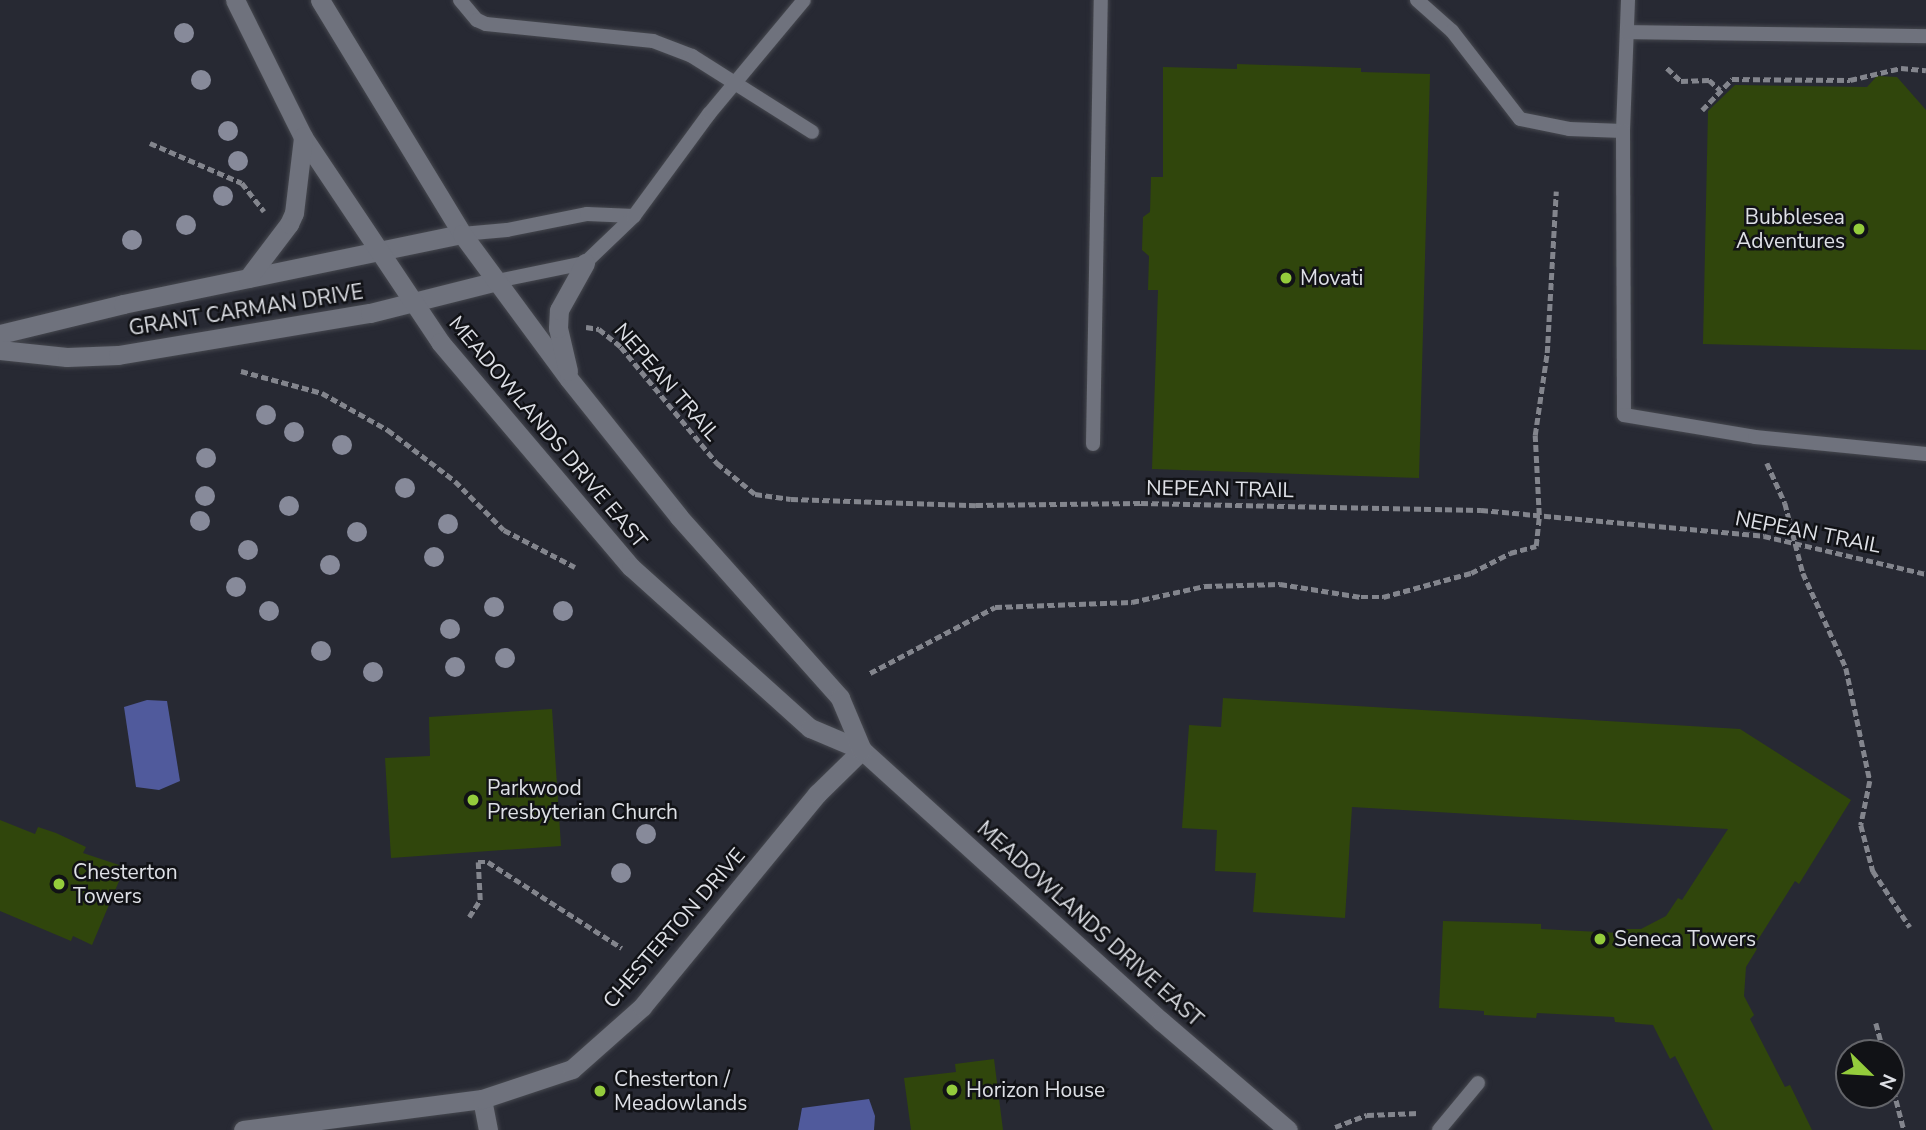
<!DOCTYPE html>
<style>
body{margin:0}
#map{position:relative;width:1926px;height:1130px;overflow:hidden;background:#272933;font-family:"Nunito Sans",sans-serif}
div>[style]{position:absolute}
.water>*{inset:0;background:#505a9c}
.building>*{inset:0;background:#30460c}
.path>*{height:4.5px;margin-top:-2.25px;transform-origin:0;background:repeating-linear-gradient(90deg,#83858d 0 7px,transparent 0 10.5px)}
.roads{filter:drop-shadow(0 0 2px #46484f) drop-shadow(0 0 2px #46484f)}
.service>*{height:14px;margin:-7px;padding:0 7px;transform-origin:7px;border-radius:7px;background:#6f727d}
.minor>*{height:19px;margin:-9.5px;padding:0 9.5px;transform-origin:9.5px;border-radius:9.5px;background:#6f727d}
.tertiary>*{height:19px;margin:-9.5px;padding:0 9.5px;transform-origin:9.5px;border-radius:9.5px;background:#6f727d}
.secondary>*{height:19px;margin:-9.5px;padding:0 9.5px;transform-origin:9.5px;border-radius:9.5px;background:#6f727d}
.trees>*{width:20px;height:20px;margin:-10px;border-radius:50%;background:#878a9a}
.dots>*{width:19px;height:19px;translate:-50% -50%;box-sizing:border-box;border:4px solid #111216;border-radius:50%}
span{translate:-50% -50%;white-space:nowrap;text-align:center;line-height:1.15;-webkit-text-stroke:5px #111216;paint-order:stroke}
.poi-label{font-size:21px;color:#dee0e6}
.right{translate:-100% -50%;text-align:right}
.left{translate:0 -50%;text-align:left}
.street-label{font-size:21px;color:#dee0e6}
.north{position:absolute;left:1835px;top:1039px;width:70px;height:70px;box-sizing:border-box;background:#111216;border:2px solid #636469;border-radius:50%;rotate:114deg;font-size:19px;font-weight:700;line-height:28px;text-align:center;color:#dee0e6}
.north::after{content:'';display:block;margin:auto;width:24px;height:32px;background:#94cc3c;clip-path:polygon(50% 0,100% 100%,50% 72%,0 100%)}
</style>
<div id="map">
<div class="water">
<div style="clip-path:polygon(147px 700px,167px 701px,180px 781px,159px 790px,136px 787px,124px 707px)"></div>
<div style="clip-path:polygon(869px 1099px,875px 1116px,874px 1130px,798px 1130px,802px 1108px)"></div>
</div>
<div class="building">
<div style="clip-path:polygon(1237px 64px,1361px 68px,1361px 72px,1430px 74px,1419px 478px,1152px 469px,1158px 290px,1148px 290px,1149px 256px,1142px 250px,1143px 217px,1150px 212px,1151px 177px,1163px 177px,1163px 67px,1237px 69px)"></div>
<div style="clip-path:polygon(1877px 76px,1897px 77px,1926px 110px,1926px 350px,1703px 344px,1708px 111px,1735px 85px,1867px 87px)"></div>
<div style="clip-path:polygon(1223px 698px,1740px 729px,1851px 800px,1799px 884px,1795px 881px,1754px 946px,1757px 949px,1746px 967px,1744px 996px,1754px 1015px,1750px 1019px,1785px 1087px,1790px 1085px,1812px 1130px,1713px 1130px,1675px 1056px,1670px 1059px,1653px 1025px,1615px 1022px,1614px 1017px,1537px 1013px,1536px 1018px,1484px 1015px,1484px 1011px,1439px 1008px,1443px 921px,1541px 924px,1541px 929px,1619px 933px,1619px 929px,1641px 929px,1666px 916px,1678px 898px,1682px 900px,1728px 829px,1352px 807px,1345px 918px,1253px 912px,1256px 873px,1215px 871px,1217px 830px,1182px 828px,1189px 725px,1221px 727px)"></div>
<div style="clip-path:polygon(552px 709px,561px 846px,391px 858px,385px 758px,430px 756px,429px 717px)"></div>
<div style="clip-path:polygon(0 820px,35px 834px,38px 827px,56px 833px,86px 847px,83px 853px,125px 867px,92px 945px,73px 936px,71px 941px,0 911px)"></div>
<div style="clip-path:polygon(994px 1059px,1003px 1130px,911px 1130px,904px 1078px,956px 1072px,955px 1064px)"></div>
</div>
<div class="path">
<div style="left:1667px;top:68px;width:19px;rotate:43deg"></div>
<div style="left:1681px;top:81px;width:28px;rotate:-2deg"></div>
<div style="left:1709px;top:80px;width:15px;rotate:42deg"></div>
<div style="left:1702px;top:110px;width:43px;rotate:-45.9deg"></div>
<div style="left:1732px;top:79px;width:118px;rotate:0.5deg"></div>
<div style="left:1850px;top:80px;width:52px;rotate:-13.2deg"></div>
<div style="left:1901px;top:68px;width:25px;rotate:5deg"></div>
<div style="left:150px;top:143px;width:100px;rotate:23.5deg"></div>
<div style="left:242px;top:183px;width:36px;rotate:52deg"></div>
<div style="left:586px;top:327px;width:13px;rotate:9deg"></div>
<div style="left:599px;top:329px;width:28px;rotate:39deg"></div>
<div style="left:621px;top:347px;width:151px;rotate:50.4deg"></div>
<div style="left:717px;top:463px;width:49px;rotate:39.2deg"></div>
<div style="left:755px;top:494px;width:36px;rotate:8deg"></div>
<div style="left:791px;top:499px;width:185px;rotate:1.9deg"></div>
<div style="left:976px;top:505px;width:165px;rotate:-0.7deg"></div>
<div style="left:1141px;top:503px;width:340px;rotate:1.2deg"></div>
<div style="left:1481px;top:510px;width:284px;rotate:5.2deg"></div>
<div style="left:1764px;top:536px;width:166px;rotate:13.2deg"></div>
<div style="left:241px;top:371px;width:84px;rotate:15.2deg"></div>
<div style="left:322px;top:393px;width:76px;rotate:29.3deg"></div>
<div style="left:388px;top:430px;width:84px;rotate:37.3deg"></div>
<div style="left:455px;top:481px;width:69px;rotate:45deg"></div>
<div style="left:504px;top:530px;width:80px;rotate:27.5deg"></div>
<div style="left:1767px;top:463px;width:44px;rotate:65.8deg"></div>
<div style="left:1785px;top:503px;width:72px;rotate:75.6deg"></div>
<div style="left:1803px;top:573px;width:104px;rotate:65.6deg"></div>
<div style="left:1846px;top:668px;width:116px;rotate:78deg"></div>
<div style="left:1870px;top:781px;width:45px;rotate:101.6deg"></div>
<div style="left:1861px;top:825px;width:48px;rotate:75.4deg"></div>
<div style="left:1873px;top:871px;width:67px;rotate:56.5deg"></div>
<div style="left:870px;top:673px;width:141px;rotate:-27.8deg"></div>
<div style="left:995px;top:607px;width:137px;rotate:-2.1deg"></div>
<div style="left:1132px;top:602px;width:75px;rotate:-12.4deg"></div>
<div style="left:1205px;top:586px;width:75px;rotate:-1.5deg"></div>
<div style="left:1280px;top:584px;width:82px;rotate:9.1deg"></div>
<div style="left:1361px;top:597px;width:22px"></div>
<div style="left:1383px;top:597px;width:91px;rotate:-15.3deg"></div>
<div style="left:1471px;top:573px;width:44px;rotate:-27.1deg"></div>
<div style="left:1510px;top:553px;width:27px;rotate:-15deg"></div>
<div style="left:1536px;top:546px;width:31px;rotate:-84deg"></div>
<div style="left:1539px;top:515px;width:80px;rotate:-92.9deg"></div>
<div style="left:1535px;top:435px;width:83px;rotate:-81.7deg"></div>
<div style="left:1547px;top:353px;width:162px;rotate:-86.8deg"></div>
<div style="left:469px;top:917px;width:20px;rotate:-57deg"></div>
<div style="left:480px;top:900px;width:38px;rotate:-93deg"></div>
<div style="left:478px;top:862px;width:10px"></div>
<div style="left:488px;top:862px;width:159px;rotate:32.7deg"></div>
<div style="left:1876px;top:1023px;width:31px;rotate:75deg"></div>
<div style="left:1891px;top:1080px;width:52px;rotate:75.4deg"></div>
<div style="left:1335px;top:1127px;width:34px;rotate:-21deg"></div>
<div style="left:1367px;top:1115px;width:52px;rotate:-2.2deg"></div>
</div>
<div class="roads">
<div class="service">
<div style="left:460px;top:0;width:26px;rotate:50deg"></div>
<div style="left:477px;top:20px;width:10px;rotate:24deg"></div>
<div style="left:486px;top:24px;width:168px;rotate:5.8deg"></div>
<div style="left:653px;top:41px;width:42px;rotate:21deg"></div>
<div style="left:692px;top:56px;width:142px;rotate:32.3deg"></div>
<div style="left:1417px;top:0;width:47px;rotate:41.5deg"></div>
<div style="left:1452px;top:31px;width:111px;rotate:52.3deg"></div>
<div style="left:1520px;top:119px;width:50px;rotate:11.5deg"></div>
<div style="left:1569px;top:129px;width:54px;rotate:2.1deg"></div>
<div style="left:1628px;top:0;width:131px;rotate:92.2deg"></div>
<div style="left:1623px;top:131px;width:284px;rotate:89.8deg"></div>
<div style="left:1624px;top:415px;width:133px;rotate:9.5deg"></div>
<div style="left:1755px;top:437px;width:172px;rotate:5.7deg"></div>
<div style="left:1627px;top:32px;width:299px;rotate:0.8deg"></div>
<div style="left:462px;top:234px;width:45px;rotate:-5.1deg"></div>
<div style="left:507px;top:230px;width:82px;rotate:-11.3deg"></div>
<div style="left:587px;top:214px;width:47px;rotate:2.4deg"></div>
<div style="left:497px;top:281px;width:90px;rotate:-11.6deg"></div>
<div style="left:585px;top:263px;width:68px;rotate:-43.8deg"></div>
<div style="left:634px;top:216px;width:127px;rotate:-53.7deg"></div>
<div style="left:709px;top:114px;width:148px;rotate:-50.2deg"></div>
<div style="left:1093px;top:444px;width:444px;rotate:-89deg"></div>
<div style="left:1439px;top:1130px;width:61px;rotate:-50.3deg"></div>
</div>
<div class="minor">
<div style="left:482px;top:1099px;width:32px;rotate:79deg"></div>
</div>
<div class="tertiary">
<div style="left:0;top:334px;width:127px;rotate:-13.7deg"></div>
<div style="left:123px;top:304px;width:346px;rotate:-11.7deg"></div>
<div style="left:0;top:350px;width:67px;rotate:6deg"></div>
<div style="left:67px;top:357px;width:51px;rotate:-2.2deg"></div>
<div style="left:118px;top:355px;width:255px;rotate:-9.5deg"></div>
<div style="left:370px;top:313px;width:131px;rotate:-14.1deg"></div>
<div style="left:243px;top:1130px;width:241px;rotate:-7.4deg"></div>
<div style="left:482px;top:1099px;width:95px;rotate:-18.4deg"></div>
<div style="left:572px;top:1069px;width:94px;rotate:-41.5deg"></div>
<div style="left:642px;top:1007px;width:276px;rotate:-50.6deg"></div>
<div style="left:817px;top:794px;width:63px;rotate:-44.4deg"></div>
</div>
<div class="secondary">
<div style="left:235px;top:0;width:153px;rotate:63.6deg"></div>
<div style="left:303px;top:137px;width:247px;rotate:56.2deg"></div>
<div style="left:440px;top:342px;width:295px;rotate:49.7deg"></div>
<div style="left:631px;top:567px;width:241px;rotate:42deg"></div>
<div style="left:810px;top:728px;width:56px;rotate:22.9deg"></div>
<div style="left:862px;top:750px;width:404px;rotate:42.2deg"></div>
<div style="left:1161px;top:1021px;width:167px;rotate:40.6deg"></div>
<div style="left:320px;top:0;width:274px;rotate:58.7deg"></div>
<div style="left:462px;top:234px;width:180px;rotate:53.6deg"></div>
<div style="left:569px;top:379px;width:176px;rotate:51.4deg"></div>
<div style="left:679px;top:517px;width:242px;rotate:48.3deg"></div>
<div style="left:840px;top:698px;width:56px;rotate:67.1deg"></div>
<div style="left:248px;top:278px;width:68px;rotate:-52.8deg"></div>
<div style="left:289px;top:224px;width:12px;rotate:-66deg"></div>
<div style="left:294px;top:213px;width:77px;rotate:-83.2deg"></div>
<div style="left:568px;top:371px;width:44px;rotate:-103.1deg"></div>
<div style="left:558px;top:328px;width:18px;rotate:-87deg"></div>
<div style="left:559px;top:310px;width:54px;rotate:-61deg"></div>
</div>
</div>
<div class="trees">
<div style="left:184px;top:33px"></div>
<div style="left:201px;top:80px"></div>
<div style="left:228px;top:131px"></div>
<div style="left:238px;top:161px"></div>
<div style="left:223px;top:196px"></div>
<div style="left:186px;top:225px"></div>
<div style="left:132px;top:240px"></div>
<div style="left:266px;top:415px"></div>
<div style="left:294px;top:432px"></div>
<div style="left:342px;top:445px"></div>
<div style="left:206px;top:458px"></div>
<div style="left:405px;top:488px"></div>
<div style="left:205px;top:496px"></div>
<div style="left:289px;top:506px"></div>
<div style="left:200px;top:521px"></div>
<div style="left:448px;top:524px"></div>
<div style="left:357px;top:532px"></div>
<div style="left:248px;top:550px"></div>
<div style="left:434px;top:557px"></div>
<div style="left:330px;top:565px"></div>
<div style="left:236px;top:587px"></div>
<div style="left:494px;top:607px"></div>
<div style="left:269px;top:611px"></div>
<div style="left:563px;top:611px"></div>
<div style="left:450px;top:629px"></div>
<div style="left:321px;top:651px"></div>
<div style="left:505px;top:658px"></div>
<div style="left:455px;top:667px"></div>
<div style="left:373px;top:672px"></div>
<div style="left:646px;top:834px"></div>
<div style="left:621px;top:873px"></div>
</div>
<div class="dots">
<div style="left:1859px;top:229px;background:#94cc3c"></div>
<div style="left:1286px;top:278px;background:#94cc3c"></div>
<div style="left:473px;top:800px;background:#94cc3c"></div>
<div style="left:59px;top:884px;background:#94cc3c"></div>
<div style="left:1600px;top:939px;background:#94cc3c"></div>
<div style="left:952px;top:1090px;background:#94cc3c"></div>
<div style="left:600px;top:1091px;background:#94cc3c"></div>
</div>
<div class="poi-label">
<span class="right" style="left:1845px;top:229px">Bubblesea<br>Adventures</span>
<span class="left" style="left:1300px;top:278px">Movati</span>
<span class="left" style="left:487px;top:800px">Parkwood<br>Presbyterian Church</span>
<span class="left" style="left:73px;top:884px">Chesterton<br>Towers</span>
<span class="left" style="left:1614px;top:939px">Seneca Towers</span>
<span class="left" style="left:614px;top:1091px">Chesterton /<br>Meadowlands</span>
<span class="left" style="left:966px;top:1090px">Horizon House</span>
</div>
<div class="street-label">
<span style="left:246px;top:310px;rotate:-9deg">GRANT CARMAN DRIVE</span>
<span style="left:667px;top:382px;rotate:49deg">NEPEAN TRAIL</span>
<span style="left:548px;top:432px;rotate:50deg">MEADOWLANDS DRIVE EAST</span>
<span style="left:1220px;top:489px;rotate:1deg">NEPEAN TRAIL</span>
<span style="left:1808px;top:532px;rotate:11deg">NEPEAN TRAIL</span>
<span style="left:1090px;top:924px;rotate:42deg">MEADOWLANDS DRIVE EAST</span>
<span style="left:674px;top:928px;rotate:-49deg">CHESTERTON DRIVE</span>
</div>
<div class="north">N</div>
</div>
